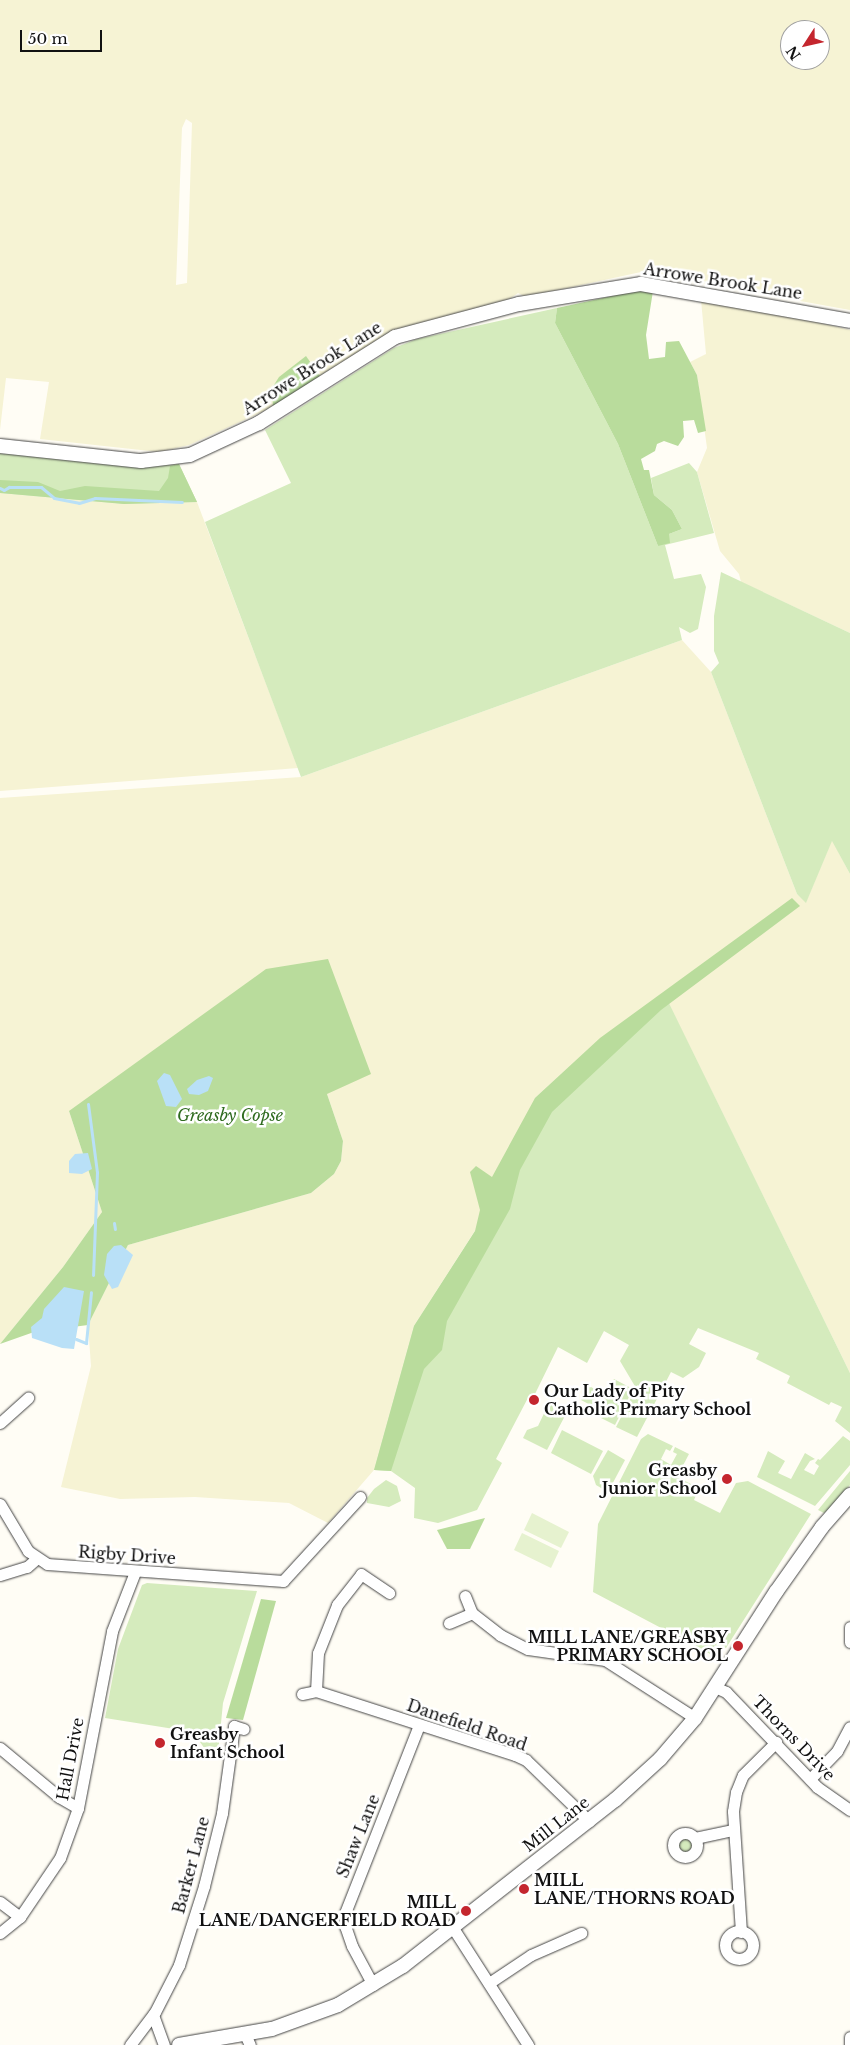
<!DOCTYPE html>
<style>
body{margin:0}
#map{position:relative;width:850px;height:2045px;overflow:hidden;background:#fffdf5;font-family:"Libre Baskerville",serif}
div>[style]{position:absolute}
.farmland>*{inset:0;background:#f6f3d4}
.green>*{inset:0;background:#d5ebbd}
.round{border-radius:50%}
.forest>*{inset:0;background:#b9dc9c}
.pitch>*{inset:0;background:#e6f2cf}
.water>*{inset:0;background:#b9e0f7}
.stream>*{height:3px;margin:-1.5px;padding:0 1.5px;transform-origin:1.5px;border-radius:1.5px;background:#b9e0f7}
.roads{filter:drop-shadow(0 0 1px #444) drop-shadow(0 0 1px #444)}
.minor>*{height:11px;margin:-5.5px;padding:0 5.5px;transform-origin:5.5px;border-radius:5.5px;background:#fff}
.minor>.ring{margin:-5.5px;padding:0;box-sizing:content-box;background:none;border:11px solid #fff;border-radius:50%}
.tertiary>*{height:14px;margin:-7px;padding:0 7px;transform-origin:7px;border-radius:7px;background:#fff}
.dots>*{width:14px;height:14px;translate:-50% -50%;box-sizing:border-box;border:2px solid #fff;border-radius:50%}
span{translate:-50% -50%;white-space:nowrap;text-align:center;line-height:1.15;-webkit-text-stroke:5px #fff;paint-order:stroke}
.street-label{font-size:16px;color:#111}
.park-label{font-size:16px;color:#2f6b1f;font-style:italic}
.poi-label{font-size:16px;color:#111;font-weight:700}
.left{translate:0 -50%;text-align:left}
.right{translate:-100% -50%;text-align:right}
.north{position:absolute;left:780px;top:20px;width:50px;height:50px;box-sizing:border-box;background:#fff;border:1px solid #a0a0a0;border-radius:50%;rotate:235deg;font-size:14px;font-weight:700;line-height:20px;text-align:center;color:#111}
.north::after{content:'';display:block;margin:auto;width:18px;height:22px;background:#c4262e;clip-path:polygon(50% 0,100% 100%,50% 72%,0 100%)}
.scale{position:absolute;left:20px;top:30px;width:82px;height:22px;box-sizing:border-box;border:2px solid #111;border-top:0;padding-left:6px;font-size:15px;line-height:18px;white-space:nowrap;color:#111;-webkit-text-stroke:4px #fff;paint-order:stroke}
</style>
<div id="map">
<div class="farmland">
<div style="clip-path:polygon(evenodd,0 0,850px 0,850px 310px,641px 272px,526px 297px,518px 293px,502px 304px,397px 330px,320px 376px,306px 357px,273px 407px,189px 445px,159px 452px,40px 439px,49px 382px,6px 378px,0 430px,0 0,790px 30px,820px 30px,820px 60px,790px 60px,790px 30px,0 0,186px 119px,192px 123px,187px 283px,176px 285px,182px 128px,186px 119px)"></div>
<div style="clip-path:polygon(701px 300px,768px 310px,850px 330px,850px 633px,741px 582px,739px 574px,720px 551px,697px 472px,707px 448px,697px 375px,690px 362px,706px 354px)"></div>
<div style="clip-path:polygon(0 493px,124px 504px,197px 502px,298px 768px,0 791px)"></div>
<div style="clip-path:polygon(682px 640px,711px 672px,797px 894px,806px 902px,832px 840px,850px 874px,850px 1373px,664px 994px,600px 1039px,535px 1098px,494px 1201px,414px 1326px,374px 1470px,328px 1523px,289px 1503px,195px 1497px,120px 1499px,61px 1487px,91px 1366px,88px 1325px,128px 1245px,311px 1193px,334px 1174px,341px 1161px,343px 1141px,327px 1094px,69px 1111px,102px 1212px,63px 1267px,0 1344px,0 798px,301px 777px)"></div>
</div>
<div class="green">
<div style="clip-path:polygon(557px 308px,555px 323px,618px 444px,658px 546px,669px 534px,682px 529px,672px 510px,654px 495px,651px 478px,689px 463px,697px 472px,714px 533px,665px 545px,674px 579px,701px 574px,706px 587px,698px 629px,690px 633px,679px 627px,682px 640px,301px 777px,205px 522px,291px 483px,265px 430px,394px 348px,417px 339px)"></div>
<div style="clip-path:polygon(0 453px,135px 467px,179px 464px,197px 502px,124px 504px,0 493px)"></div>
<div style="clip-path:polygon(721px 572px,850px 633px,850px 874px,832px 841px,806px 903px,797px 894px,711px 672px,719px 663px,714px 651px,714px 616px)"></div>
<div style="clip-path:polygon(664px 993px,850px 1373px,850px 1433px,835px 1421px,842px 1407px,831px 1402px,829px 1405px,787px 1383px,790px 1376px,756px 1359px,759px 1353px,698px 1328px,689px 1344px,706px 1353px,699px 1367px,683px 1378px,671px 1372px,637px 1437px,616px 1427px,636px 1388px,620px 1361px,629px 1345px,604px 1331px,587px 1363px,558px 1347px,534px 1396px,530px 1394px,496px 1459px,502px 1463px,477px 1510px,438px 1523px,414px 1518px,415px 1488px,391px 1471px,374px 1470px,414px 1326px,494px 1202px,535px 1098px,600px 1039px)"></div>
<div style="clip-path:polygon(614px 1379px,633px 1389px,615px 1425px,595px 1415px,598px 1409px,581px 1400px,589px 1386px,606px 1395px)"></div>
<div style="clip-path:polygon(549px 1403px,567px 1412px,547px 1450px,523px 1438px,527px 1430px,538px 1426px)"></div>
<div style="clip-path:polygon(562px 1430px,603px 1451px,591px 1474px,551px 1453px)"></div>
<div style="clip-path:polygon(648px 1434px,673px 1446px,670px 1451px,666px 1449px,661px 1459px,671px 1465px,677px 1454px,673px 1452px,675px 1447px,689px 1454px,677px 1477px,699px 1488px,694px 1500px,720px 1513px,736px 1483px,748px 1481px,811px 1514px,726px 1648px,720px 1645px,716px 1650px,719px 1653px,716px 1657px,593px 1592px,598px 1524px,641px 1439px)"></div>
<div style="clip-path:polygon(843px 1436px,850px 1441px,850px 1465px,815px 1506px,757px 1477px,768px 1451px,785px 1461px,778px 1473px,791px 1479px,805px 1453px,815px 1459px,810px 1461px,804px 1470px,814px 1475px,819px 1466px,815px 1463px,818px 1459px,820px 1460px)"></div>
<div style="clip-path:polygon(608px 1450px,625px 1460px,608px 1492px,596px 1485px,593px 1476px)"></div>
<div style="clip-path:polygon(850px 1471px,850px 1485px,828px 1510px,824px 1513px,818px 1510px)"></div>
<div style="clip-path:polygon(386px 1480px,397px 1486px,401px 1501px,389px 1507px,367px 1503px,367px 1498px,374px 1489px)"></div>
<div style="clip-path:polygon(147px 1583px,257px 1591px,223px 1703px,218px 1753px,207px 1752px,193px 1732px,105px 1718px,118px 1649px,142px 1585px)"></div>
<div class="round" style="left:676px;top:1836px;width:18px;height:18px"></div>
</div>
<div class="forest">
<div style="clip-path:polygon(635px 291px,653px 291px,646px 335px,649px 359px,665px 357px,666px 342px,679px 341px,697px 375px,706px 431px,698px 433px,694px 420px,683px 421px,684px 437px,678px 446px,664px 441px,657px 444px,655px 451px,641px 459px,644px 470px,649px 470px,654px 495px,672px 510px,682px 529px,669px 534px,670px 543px,658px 546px,618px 444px,555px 323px,557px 308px)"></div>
<div style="clip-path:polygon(306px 356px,320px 376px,273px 407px,272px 388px,279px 377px)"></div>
<div style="clip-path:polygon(179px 464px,197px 502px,124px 504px,0 493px,0 480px,38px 482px,60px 491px,85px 486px,159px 491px,168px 478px,170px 466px)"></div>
<div style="clip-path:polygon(792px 898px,800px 906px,661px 1010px,552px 1112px,520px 1170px,510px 1209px,447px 1321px,442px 1350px,424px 1369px,391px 1471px,374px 1470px,414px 1326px,475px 1231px,480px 1210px,470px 1172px,476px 1166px,492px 1177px,535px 1098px,600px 1038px)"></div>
<div style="clip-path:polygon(328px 959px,371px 1074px,327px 1094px,343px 1141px,341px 1161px,334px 1174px,311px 1193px,128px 1245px,88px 1325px,34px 1332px,0 1344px,63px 1267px,102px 1212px,69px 1111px,266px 969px)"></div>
<div style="clip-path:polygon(485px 1518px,470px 1549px,447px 1549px,437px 1530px)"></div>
<div style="clip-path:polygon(261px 1599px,276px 1601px,243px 1720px,226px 1718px)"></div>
</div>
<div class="pitch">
<div style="clip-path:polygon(532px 1513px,569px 1532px,561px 1548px,524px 1530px)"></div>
<div style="clip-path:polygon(522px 1533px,559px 1551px,551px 1568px,514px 1550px)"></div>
</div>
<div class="water">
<div style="clip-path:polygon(164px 1073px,170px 1075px,182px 1099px,176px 1107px,166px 1106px,157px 1081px)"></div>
<div style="clip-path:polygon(209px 1076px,213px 1078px,208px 1091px,199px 1095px,189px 1094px,187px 1089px,197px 1080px)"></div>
<div style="clip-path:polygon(88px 1153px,92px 1169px,82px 1174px,69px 1173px,69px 1161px,75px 1154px)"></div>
<div style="clip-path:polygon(121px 1245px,133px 1255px,118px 1287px,112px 1289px,104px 1275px,107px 1254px,114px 1246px)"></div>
<div style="clip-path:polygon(64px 1287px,84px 1291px,74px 1349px,62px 1348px,32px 1338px,31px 1327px,42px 1318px,44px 1309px)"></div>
</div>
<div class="stream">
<div style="left:0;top:488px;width:4px;rotate:27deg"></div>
<div style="left:4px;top:490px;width:6px;rotate:-31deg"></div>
<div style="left:9px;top:487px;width:32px"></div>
<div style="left:41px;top:487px;width:17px;rotate:40deg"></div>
<div style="left:54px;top:498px;width:25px;rotate:11deg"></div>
<div style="left:79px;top:503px;width:17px;rotate:-17deg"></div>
<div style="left:95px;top:498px;width:87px;rotate:2.6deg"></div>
<div style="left:88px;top:1104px;width:69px;rotate:82.5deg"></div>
<div style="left:97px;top:1172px;width:103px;rotate:92.2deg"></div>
<div style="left:114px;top:1223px;width:6px;rotate:81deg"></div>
<div style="left:76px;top:1339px;width:11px;rotate:22deg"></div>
<div style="left:86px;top:1343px;width:51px;rotate:-84.4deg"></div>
</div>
<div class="roads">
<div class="minor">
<div style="left:0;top:1423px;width:38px;rotate:-42deg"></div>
<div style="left:0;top:1504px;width:55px;rotate:59.2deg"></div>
<div style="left:28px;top:1551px;width:23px;rotate:34deg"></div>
<div style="left:47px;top:1564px;width:237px;rotate:4.1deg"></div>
<div style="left:283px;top:1581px;width:114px;rotate:-47.5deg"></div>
<div style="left:0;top:1575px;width:28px;rotate:-17deg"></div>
<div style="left:27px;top:1567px;width:13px;rotate:-42deg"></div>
<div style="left:465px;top:1596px;width:18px;rotate:68deg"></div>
<div style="left:472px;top:1613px;width:36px;rotate:38deg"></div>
<div style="left:500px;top:1635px;width:31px;rotate:27deg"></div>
<div style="left:528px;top:1649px;width:78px;rotate:8.1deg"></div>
<div style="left:605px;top:1660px;width:107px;rotate:32.8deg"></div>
<div style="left:449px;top:1623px;width:25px;rotate:-23deg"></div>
<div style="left:850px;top:1627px;width:15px;rotate:90deg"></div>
<div style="left:717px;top:1688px;width:10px;rotate:24deg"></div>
<div style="left:726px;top:1692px;width:132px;rotate:46.2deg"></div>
<div style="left:817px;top:1787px;width:40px;rotate:34.9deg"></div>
<div style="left:316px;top:1691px;width:38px;rotate:-87deg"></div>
<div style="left:318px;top:1653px;width:52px;rotate:-68.4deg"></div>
<div style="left:337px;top:1605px;width:39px;rotate:-52deg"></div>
<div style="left:361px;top:1574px;width:34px;rotate:34deg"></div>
<div style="left:302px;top:1694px;width:14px;rotate:-12deg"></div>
<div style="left:316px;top:1691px;width:209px;rotate:17.8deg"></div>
<div style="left:515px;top:1755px;width:12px;rotate:24deg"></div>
<div style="left:526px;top:1760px;width:88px;rotate:44.1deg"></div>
<div style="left:0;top:1748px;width:77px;rotate:39.7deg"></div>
<div style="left:59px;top:1797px;width:22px;rotate:30deg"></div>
<div style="left:810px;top:1779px;width:39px;rotate:-46deg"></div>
<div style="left:837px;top:1751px;width:27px;rotate:-62deg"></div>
<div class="ring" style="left:673px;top:1833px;width:13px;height:13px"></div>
<div style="left:695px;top:1838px;width:40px;rotate:-12deg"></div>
<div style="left:0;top:1902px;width:25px;rotate:37deg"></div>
<div style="left:453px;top:1928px;width:139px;rotate:57.3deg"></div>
<div class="ring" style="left:725px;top:1931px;width:17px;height:17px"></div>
<div style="left:741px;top:1932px;width:121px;rotate:-93.8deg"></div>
<div style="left:733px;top:1811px;width:19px;rotate:-81deg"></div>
<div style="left:736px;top:1792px;width:18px;rotate:-68deg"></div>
<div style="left:743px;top:1775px;width:47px;rotate:-45deg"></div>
<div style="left:0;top:1933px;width:26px;rotate:-39deg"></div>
<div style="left:20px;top:1917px;width:71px;rotate:-55.9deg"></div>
<div style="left:60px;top:1858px;width:53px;rotate:-70.2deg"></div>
<div style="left:78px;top:1808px;width:180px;rotate:-79.1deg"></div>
<div style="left:112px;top:1631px;width:63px;rotate:-68.7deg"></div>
<div style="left:489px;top:1983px;width:50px;rotate:-33.7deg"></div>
<div style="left:531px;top:1955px;width:55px;rotate:-23.7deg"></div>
<div style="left:373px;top:1985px;width:44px;rotate:-118.3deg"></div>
<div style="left:352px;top:1946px;width:21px;rotate:-109deg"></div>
<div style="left:345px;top:1926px;width:13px;rotate:-90deg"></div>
<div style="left:345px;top:1913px;width:202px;rotate:-68.5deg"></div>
<div style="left:153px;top:2015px;width:32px;rotate:70deg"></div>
<div style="left:245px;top:2034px;width:12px;rotate:66deg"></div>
<div style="left:130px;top:2045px;width:41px;rotate:-52.9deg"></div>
<div style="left:155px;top:2012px;width:53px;rotate:-62.9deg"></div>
<div style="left:179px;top:1965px;width:83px;rotate:-72.4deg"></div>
<div style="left:204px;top:1886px;width:75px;rotate:-76.1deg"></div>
<div style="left:222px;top:1813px;width:88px;rotate:-82.1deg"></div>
<div style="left:234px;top:1726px;width:10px;rotate:17deg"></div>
<div style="left:850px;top:2045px;width:8px;rotate:-90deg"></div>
</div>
<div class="tertiary">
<div style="left:0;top:446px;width:142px;rotate:6.1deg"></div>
<div style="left:141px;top:461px;width:49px;rotate:-7deg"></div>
<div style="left:190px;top:455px;width:76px;rotate:-24.9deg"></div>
<div style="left:259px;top:423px;width:161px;rotate:-32.3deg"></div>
<div style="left:395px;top:337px;width:128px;rotate:-14.9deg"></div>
<div style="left:519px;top:304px;width:124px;rotate:-9.3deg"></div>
<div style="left:641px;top:284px;width:212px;rotate:10deg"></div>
<div style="left:179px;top:2045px;width:94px;rotate:-9.8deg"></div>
<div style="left:272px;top:2029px;width:70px;rotate:-20deg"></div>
<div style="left:338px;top:2005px;width:76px;rotate:-31deg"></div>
<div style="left:403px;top:1966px;width:269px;rotate:-38.1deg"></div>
<div style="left:615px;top:1800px;width:61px;rotate:-42.3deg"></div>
<div style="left:660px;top:1759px;width:54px;rotate:-49.5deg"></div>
<div style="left:695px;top:1718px;width:150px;rotate:-57.3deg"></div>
<div style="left:776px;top:1592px;width:80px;rotate:-54.7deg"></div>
<div style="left:822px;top:1527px;width:43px;rotate:-48.8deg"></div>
</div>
</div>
<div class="dots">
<div style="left:534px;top:1400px;background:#c4262e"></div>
<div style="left:727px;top:1479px;background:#c4262e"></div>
<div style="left:738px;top:1646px;background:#c4262e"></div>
<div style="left:160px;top:1743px;background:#c4262e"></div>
<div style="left:524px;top:1889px;background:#c4262e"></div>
<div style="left:466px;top:1911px;background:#c4262e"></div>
</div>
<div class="street-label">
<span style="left:723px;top:281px;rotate:9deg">Arrowe Brook Lane</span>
<span style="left:312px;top:368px;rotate:-32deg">Arrowe Brook Lane</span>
<span style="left:127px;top:1555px;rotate:4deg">Rigby Drive</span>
<span style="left:467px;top:1725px;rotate:19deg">Danefield Road</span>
<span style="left:794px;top:1738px;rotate:46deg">Thorns Drive</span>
<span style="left:70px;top:1759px;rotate:-79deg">Hall Drive</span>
<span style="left:556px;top:1824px;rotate:-38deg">Mill Lane</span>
<span style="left:358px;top:1836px;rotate:-68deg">Shaw Lane</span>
<span style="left:191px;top:1865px;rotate:-75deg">Barker Lane</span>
</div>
<div class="park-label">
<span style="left:230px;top:1115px">Greasby Copse</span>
</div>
<div class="poi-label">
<span class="left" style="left:544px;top:1400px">Our Lady of Pity<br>Catholic Primary School</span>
<span class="right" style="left:717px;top:1479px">Greasby<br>Junior School</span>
<span class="right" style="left:728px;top:1646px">MILL LANE/GREASBY<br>PRIMARY SCHOOL</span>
<span class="left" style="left:170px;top:1743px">Greasby<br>Infant School</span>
<span class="left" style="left:534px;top:1889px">MILL<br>LANE/THORNS ROAD</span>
<span class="right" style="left:456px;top:1911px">MILL<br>LANE/DANGERFIELD ROAD</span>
</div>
<div class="north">N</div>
<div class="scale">50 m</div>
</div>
